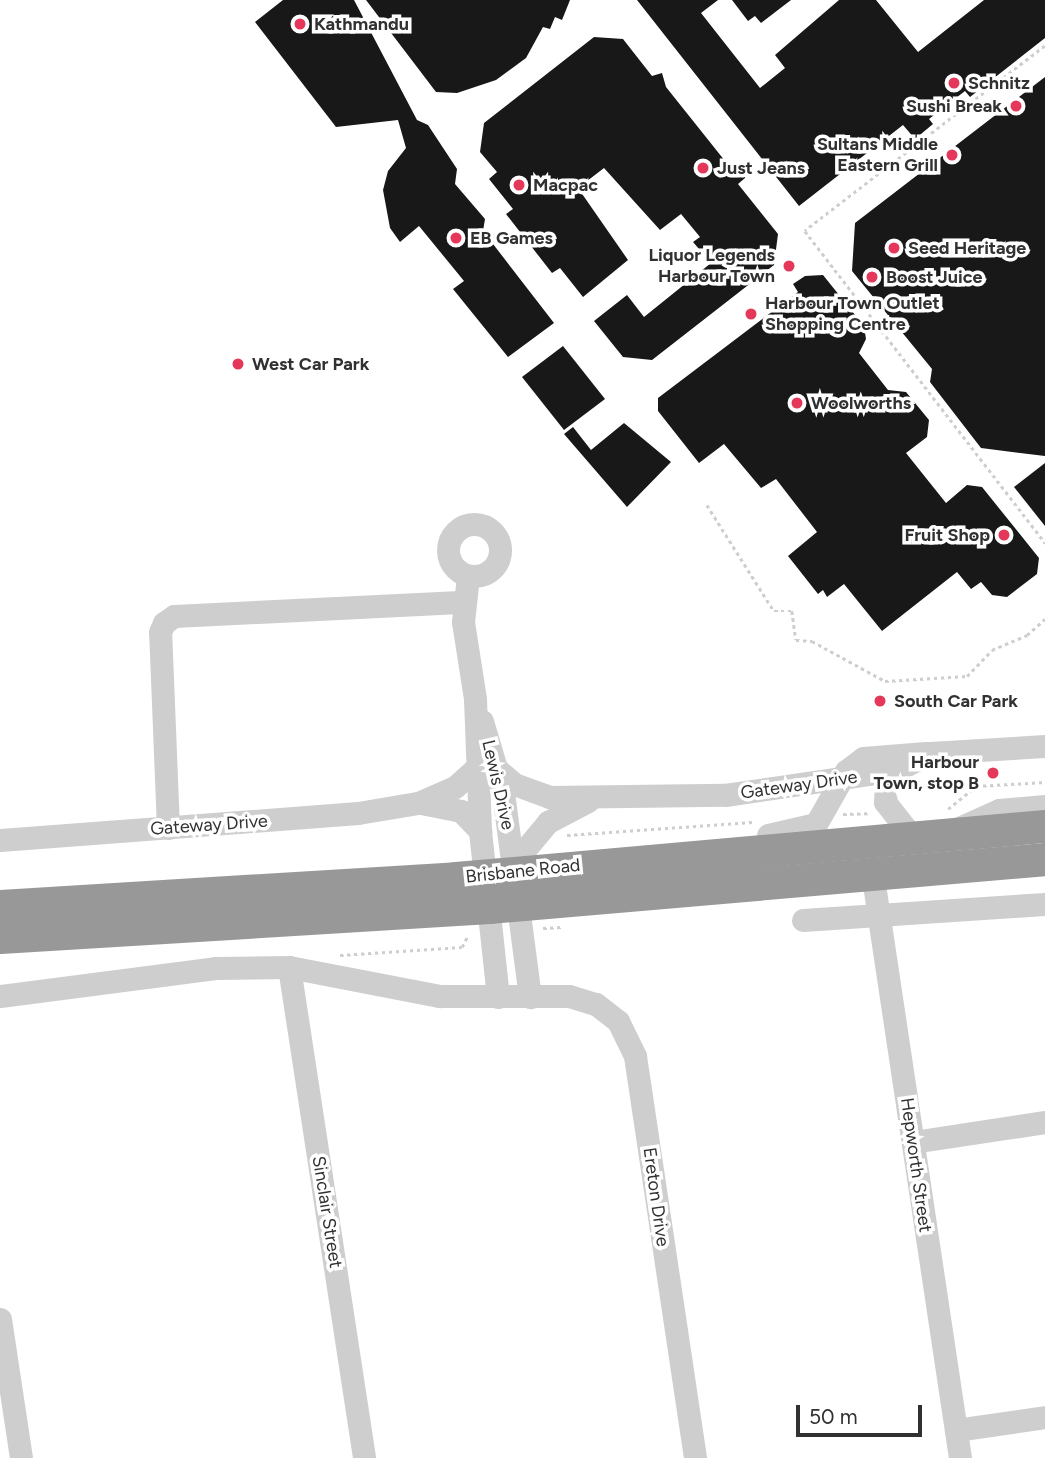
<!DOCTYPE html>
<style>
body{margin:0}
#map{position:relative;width:1045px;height:1458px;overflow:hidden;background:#fff;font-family:Figtree,sans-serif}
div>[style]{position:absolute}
.building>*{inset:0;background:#181818}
.path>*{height:2.5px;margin-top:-1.25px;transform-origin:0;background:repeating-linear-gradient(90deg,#cecece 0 3.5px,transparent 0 7px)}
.minor>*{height:23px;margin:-11.5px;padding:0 11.5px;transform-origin:11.5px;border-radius:11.5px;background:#cecece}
.minor>.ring{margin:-11.5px;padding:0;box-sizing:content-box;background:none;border:23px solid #cecece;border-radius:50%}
.highway>*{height:33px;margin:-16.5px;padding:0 16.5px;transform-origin:16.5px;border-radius:16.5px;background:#989898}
.dots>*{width:19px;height:19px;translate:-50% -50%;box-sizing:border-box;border:4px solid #fff;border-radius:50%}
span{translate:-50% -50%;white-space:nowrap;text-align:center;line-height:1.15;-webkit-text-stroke:7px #fff;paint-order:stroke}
.poi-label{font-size:18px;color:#313131;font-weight:700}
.left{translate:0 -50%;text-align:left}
.right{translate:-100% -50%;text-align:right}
.street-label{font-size:18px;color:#313131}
.scale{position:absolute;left:796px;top:1405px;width:126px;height:32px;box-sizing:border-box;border:4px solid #313131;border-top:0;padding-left:9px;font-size:21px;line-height:24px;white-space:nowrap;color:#313131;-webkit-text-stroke:5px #fff;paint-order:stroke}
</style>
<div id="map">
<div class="building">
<div style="clip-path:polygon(283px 0,354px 0,417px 120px,428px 125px,457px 169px,455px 184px,485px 219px,483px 231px,554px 323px,508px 357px,453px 289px,464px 281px,419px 226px,400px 242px,390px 228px,383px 190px,388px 171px,406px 148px,398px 120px,336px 127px,255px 22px)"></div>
<div style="clip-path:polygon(366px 0,570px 0,562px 20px,555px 17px,550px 29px,543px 27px,526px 58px,496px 80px,457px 93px,436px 92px)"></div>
<div style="clip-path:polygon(637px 0,718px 0,701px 13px,760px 88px,785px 68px,775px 55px,839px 0,876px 0,918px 52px,984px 0,1045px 0,1045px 38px,970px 97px,965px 91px,929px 119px,933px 124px,915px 139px,903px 125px,799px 206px)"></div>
<div style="clip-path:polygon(732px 0,791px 0,761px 23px,755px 16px,748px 21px)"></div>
<div style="clip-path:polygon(594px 37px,623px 39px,652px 76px,662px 73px,666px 87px,729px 166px,745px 167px,745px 178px,738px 184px,778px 234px,774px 265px,652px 360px,623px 357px,594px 321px,627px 295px,644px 317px,711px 263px,693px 242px,700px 237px,681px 214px,660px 230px,604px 168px,578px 188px,628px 260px,583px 297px,560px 268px,552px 273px,506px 214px,513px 209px,489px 179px,497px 172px,480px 152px,484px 123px)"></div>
<div style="clip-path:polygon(1045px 77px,1045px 456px,981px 448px,930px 382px,932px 369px,852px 271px,855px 223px)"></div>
<div style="clip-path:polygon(823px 275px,864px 326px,866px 339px,859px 353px,888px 390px,906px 392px,929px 420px,927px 437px,906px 453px,946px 503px,967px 485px,982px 487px,1039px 558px,1037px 574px,1007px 597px,992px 595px,981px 582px,971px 589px,957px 572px,882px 631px,844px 584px,827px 597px,823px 590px,818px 594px,788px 556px,817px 532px,776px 479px,761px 488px,724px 444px,699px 463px,658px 411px,658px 398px,798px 292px,793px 284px,805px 276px)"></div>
<div style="clip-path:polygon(563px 346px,605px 399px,564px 430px,522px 377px)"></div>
<div style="clip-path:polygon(624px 423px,671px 462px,627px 507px,564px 434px,573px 427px,591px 450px)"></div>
<div style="clip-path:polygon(1045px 463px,1045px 526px,1014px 487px)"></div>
</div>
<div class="path">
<div style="left:1045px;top:46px;width:303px;rotate:142.4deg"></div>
<div style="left:805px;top:231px;width:394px;rotate:52.4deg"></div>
<div style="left:707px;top:505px;width:125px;rotate:57.7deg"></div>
<div style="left:774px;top:611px;width:18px"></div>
<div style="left:792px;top:611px;width:29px;rotate:82deg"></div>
<div style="left:796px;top:640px;width:16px;rotate:4deg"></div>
<div style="left:812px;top:641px;width:83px;rotate:28.7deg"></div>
<div style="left:885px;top:681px;width:82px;rotate:-3.5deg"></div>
<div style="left:967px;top:676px;width:36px;rotate:-46deg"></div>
<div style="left:992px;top:650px;width:38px;rotate:-23deg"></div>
<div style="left:1027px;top:635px;width:24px;rotate:-42deg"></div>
<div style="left:948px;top:809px;width:36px;rotate:-39deg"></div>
<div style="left:976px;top:786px;width:69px;rotate:-3.3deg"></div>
<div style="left:843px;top:814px;width:25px;rotate:-2deg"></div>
<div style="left:567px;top:835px;width:186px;rotate:-4deg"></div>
<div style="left:543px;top:928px;width:18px;rotate:-3deg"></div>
<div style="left:340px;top:955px;width:122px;rotate:-3.8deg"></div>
<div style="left:462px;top:947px;width:13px;rotate:-63deg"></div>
</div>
<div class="minor">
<div class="ring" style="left:448px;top:524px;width:29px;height:29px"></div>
<div style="left:468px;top:576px;width:46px;rotate:96.2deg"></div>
<div style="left:463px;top:622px;width:78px;rotate:81.1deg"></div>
<div style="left:475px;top:699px;width:132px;rotate:87.8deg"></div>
<div style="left:480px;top:831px;width:167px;rotate:83.8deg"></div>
<div style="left:482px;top:721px;width:74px;rotate:73.5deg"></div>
<div style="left:503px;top:792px;width:207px;rotate:82.5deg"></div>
<div style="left:498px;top:770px;width:21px;rotate:41deg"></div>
<div style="left:514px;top:784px;width:37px;rotate:20deg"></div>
<div style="left:549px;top:797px;width:176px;rotate:-0.7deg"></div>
<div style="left:725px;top:795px;width:174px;rotate:-8.3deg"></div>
<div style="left:897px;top:770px;width:37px;rotate:-27deg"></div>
<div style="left:930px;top:753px;width:115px;rotate:-3.5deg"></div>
<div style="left:897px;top:770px;width:18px;rotate:128deg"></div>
<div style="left:886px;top:784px;width:18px;rotate:93deg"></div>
<div style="left:885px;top:802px;width:42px;rotate:51.8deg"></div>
<div style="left:421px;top:803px;width:41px;rotate:11.3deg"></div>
<div style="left:461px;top:811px;width:28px;rotate:46deg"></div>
<div style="left:168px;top:828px;width:196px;rotate:-92.3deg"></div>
<div style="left:160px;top:632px;width:10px;rotate:-66deg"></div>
<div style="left:164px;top:623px;width:12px;rotate:-35deg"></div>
<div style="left:174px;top:616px;width:291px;rotate:-2.8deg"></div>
<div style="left:959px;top:828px;width:44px;rotate:-24.2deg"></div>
<div style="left:999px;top:810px;width:46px;rotate:-5deg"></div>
<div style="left:768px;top:835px;width:49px;rotate:-12.9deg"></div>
<div style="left:816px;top:824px;width:61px;rotate:-60.5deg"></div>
<div style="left:846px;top:771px;width:21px;rotate:-37deg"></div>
<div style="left:863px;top:758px;width:63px;rotate:-4.5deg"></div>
<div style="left:0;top:840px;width:359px;rotate:-4.3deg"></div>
<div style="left:358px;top:813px;width:61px;rotate:-9.5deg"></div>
<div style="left:418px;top:803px;width:40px;rotate:-23.4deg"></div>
<div style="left:455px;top:787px;width:28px;rotate:-42deg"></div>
<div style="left:513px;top:864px;width:55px;rotate:-50.2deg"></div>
<div style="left:548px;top:822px;width:45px;rotate:-27.7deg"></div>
<div style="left:872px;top:871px;width:594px;rotate:81.47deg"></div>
<div style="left:803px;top:920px;width:243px;rotate:-3.8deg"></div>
<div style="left:289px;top:967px;width:497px;rotate:81.3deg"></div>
<div style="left:0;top:996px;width:217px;rotate:-7.4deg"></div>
<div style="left:215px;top:968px;width:74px;rotate:-0.8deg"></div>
<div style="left:289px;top:967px;width:154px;rotate:10.9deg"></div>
<div style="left:440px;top:996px;width:129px"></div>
<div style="left:569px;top:996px;width:28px;rotate:17deg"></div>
<div style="left:596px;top:1004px;width:28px;rotate:38deg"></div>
<div style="left:618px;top:1021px;width:39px;rotate:64deg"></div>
<div style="left:635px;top:1056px;width:406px;rotate:81.5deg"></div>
<div style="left:913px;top:1142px;width:134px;rotate:-8.6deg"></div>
<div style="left:0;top:1319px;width:141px;rotate:81.4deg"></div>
<div style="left:956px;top:1430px;width:90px;rotate:-8.3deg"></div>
</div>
<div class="highway">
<div style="left:0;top:906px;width:457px;rotate:-3.5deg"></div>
<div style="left:456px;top:878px;width:591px;rotate:-5.05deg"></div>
<div style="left:0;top:937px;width:490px;rotate:-3.5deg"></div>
<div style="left:489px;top:907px;width:558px;rotate:-4.93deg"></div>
</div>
<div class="dots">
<div style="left:300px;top:24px;background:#e43759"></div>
<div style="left:954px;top:83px;background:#e43759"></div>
<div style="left:1016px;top:106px;background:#e43759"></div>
<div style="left:952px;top:155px;background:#e43759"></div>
<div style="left:703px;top:168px;background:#e43759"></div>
<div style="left:519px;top:185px;background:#e43759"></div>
<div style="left:456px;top:238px;background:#e43759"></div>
<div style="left:894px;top:248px;background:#e43759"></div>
<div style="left:789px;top:266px;background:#e43759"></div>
<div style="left:872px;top:277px;background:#e43759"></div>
<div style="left:751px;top:314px;background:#e43759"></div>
<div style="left:238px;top:364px;background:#e43759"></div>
<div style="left:797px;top:403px;background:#e43759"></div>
<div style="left:1004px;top:535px;background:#e43759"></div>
<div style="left:880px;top:701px;background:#e43759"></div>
<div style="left:993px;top:773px;background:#e43759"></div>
</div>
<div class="poi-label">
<span class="left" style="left:314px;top:24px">Kathmandu</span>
<span class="left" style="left:968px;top:83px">Schnitz</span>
<span class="right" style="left:1002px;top:106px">Sushi Break</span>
<span class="right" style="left:938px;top:155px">Sultans Middle<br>Eastern Grill</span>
<span class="left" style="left:717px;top:168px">Just Jeans</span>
<span class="left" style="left:533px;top:185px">Macpac</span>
<span class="left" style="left:470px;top:238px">EB Games</span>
<span class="left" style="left:908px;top:248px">Seed Heritage</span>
<span class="right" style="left:775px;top:266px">Liquor Legends<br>Harbour Town</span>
<span class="left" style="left:886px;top:277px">Boost Juice</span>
<span class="left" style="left:765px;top:314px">Harbour Town Outlet<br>Shopping Centre</span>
<span class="left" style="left:252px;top:364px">West Car Park</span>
<span class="left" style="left:811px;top:403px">Woolworths</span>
<span class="right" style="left:990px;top:535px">Fruit Shop</span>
<span class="left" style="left:894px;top:701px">South Car Park</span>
<span class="right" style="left:979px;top:773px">Harbour<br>Town, stop B</span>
</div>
<div class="street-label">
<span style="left:498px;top:785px;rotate:77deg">Lewis Drive</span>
<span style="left:799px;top:785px;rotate:-8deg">Gateway Drive</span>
<span style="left:209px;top:825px;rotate:-4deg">Gateway Drive</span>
<span style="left:523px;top:871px;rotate:-6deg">Brisbane Road</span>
<span style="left:916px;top:1165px;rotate:82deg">Hepworth Street</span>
<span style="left:656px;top:1197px;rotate:82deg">Ereton Drive</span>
<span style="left:327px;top:1212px;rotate:81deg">Sinclair Street</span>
</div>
<div class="scale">50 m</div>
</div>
